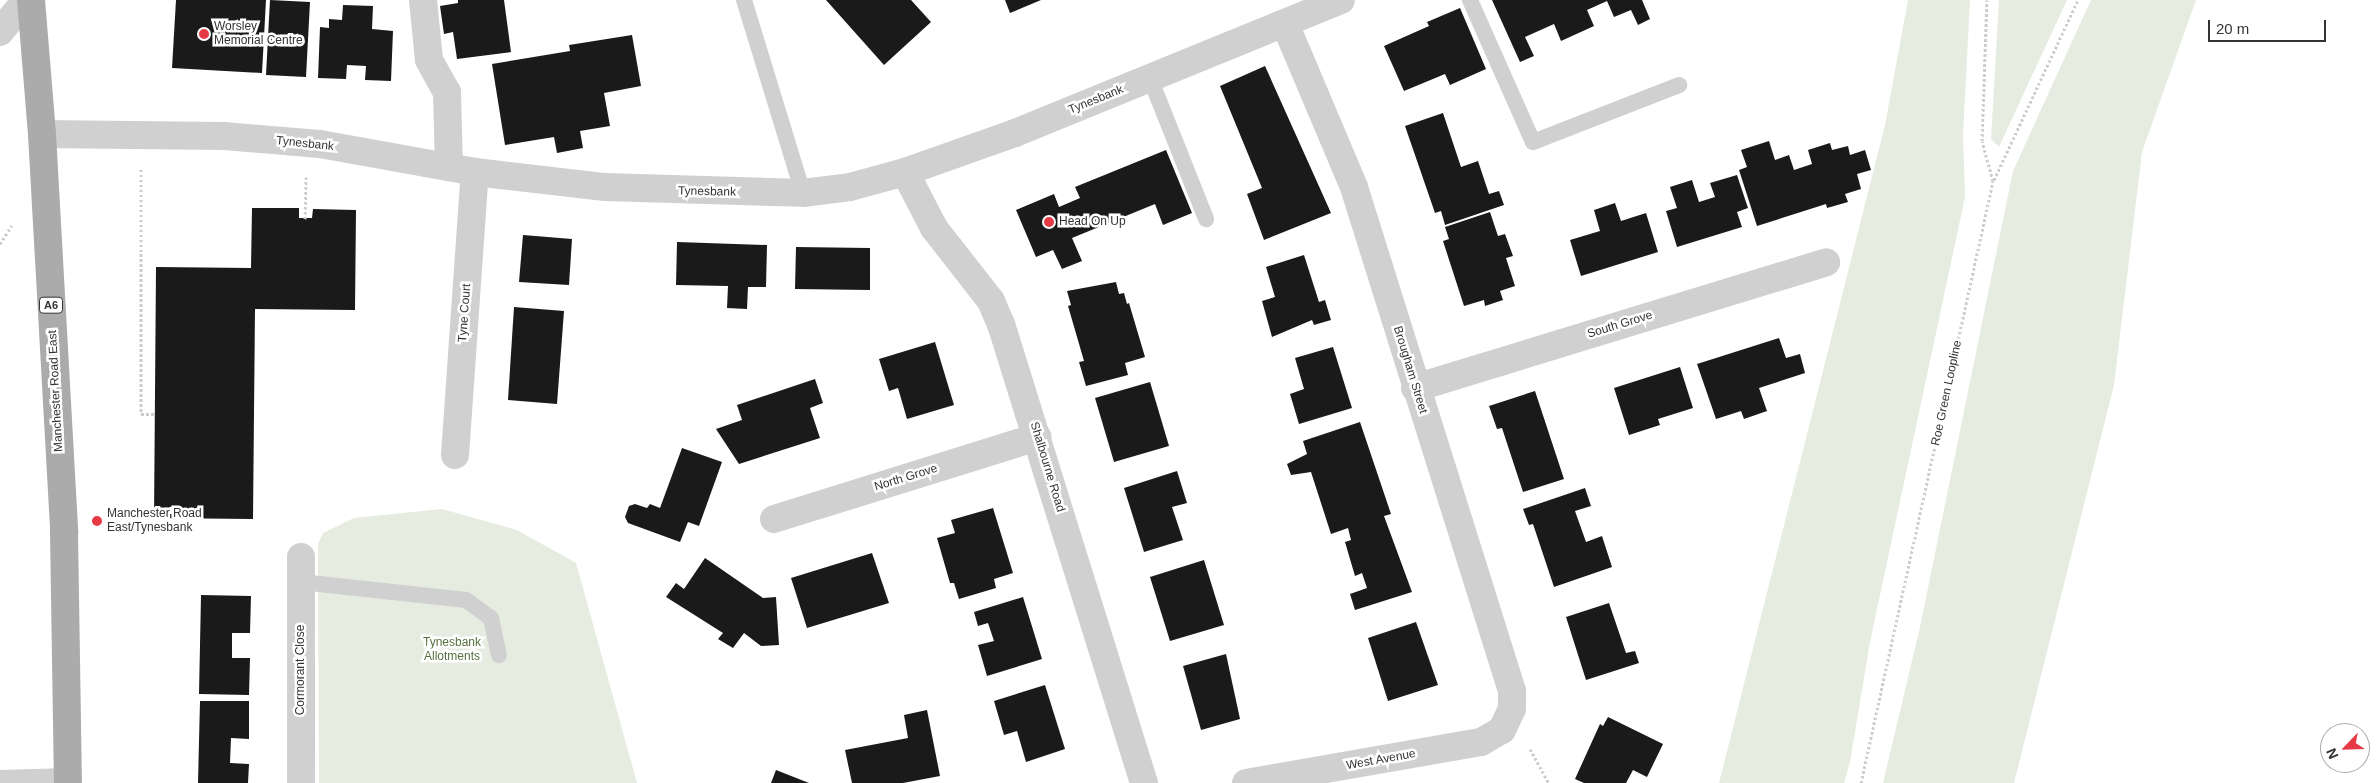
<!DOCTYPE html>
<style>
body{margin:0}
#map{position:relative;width:2380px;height:783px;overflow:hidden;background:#fff;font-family:Arial,sans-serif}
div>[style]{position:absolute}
.green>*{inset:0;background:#e6ecdf}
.building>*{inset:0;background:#1a1a1a}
.path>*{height:3px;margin-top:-1.5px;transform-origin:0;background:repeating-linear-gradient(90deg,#cdcdcd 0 2.5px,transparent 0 5px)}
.service>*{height:16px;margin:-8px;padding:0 8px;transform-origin:8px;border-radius:8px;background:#d0d0d0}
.minor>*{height:28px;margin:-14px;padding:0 14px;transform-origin:14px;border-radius:14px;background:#d0d0d0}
.primary>*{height:28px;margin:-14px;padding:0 14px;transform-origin:14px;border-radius:14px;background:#ababab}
.dots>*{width:14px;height:14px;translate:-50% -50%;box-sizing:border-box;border:2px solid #fff;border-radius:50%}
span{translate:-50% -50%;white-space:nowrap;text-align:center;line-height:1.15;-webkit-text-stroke:5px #fff;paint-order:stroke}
.shield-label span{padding:1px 4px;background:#fff;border:1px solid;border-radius:4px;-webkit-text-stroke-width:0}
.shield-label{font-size:11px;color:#333;font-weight:700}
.poi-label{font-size:12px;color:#333}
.left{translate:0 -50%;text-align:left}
.street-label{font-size:12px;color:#333}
.park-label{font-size:12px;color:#56703f}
.north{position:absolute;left:2320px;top:723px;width:50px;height:50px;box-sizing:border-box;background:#fff;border:1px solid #adadad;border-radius:50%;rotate:246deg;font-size:14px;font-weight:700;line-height:20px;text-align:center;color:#333}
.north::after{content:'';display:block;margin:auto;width:18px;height:22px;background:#e63946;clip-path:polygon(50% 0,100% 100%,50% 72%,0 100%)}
.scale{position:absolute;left:2208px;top:20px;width:118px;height:22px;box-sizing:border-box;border:2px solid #333;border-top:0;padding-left:6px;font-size:15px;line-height:18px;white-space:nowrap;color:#333;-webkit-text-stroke:4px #fff;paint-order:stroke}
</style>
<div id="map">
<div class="green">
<div style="clip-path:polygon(1908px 0,1970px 0,1963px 135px,1965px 197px,1870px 642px,1850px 762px,1844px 783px,1719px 783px,1885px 125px)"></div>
<div style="clip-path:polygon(1999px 0,2067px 0,1999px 147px,1991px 139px)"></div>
<div style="clip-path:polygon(2091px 0,2196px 0,2142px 152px,2114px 385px,2014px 783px,1883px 783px,1920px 627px,2013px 171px)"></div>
<div style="clip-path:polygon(442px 509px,517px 530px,576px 563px,637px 783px,319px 783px,318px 544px,323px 533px,354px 518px)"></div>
</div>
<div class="building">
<div style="clip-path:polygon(176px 0,266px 0,262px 73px,172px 68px)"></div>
<div style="clip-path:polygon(270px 0,310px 2px,306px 77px,266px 75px)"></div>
<div style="clip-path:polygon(458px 0,504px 0,511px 52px,457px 59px,453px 32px,444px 34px,440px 6px,458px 3px)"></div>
<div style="clip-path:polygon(826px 0,911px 0,931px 22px,884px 65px)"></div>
<div style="clip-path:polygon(1005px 0,1041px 0,1010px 13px)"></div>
<div style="clip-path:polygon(1492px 0,1642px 0,1650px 19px,1638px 25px,1631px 10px,1614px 17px,1607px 1px,1587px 10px,1594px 26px,1561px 41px,1554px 24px,1525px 37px,1534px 56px,1520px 62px)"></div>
<div style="clip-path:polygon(343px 5px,373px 6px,372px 29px,393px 31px,391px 81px,365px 80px,366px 66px,347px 65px,346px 79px,318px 78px,320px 27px,329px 28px,329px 19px,342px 20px)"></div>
<div style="clip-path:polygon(1460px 8px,1486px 69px,1450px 85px,1445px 74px,1404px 91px,1384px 46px,1429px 26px,1427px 22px)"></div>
<div style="clip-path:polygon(632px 35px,641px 86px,604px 93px,610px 126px,580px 131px,583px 148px,557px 153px,554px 137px,505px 145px,492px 64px,570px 51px,569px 45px)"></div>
<div style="clip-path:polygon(1265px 66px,1331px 213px,1264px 240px,1247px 194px,1262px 188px,1220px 86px)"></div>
<div style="clip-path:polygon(1443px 113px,1461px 167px,1478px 161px,1489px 194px,1499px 191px,1504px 205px,1445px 225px,1441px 211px,1435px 213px,1405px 126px)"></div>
<div style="clip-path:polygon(1769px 141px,1775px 160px,1789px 155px,1794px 170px,1812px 164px,1808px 150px,1830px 143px,1832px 150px,1848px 146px,1850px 155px,1865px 150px,1871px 170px,1857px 174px,1861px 189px,1845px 194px,1848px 202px,1827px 208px,1826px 204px,1757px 226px,1739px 170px,1747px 167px,1741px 150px)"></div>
<div style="clip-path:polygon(1166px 150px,1192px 213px,1163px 225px,1155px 204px,1072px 238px,1082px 261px,1062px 269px,1053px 250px,1036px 257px,1016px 210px,1054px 194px,1059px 207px,1080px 198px,1075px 187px)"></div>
<div style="clip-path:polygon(1737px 175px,1748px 208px,1737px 212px,1742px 227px,1677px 247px,1666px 211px,1677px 208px,1670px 187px,1692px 180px,1699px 202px,1715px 197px,1710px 183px)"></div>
<div style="clip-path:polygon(1615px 203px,1621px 221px,1646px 213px,1658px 252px,1581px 276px,1570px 240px,1600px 231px,1594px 210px)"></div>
<div style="clip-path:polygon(252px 208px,299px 208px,299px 218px,312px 218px,313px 209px,356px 210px,355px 310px,255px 309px,253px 519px,154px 518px,156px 267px,251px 268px)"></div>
<div style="clip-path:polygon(1490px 212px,1498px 236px,1505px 234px,1513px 256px,1506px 258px,1515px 286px,1500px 291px,1503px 300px,1485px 306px,1484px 300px,1464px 306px,1443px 241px,1449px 239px,1445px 227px)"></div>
<div style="clip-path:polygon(523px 235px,572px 239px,569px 285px,519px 282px)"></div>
<div style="clip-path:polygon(677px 242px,767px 245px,766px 287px,748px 287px,747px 309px,727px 308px,728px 286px,676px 285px)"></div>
<div style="clip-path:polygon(796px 247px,870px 248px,870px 290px,795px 289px)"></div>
<div style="clip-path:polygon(1304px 255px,1319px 302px,1325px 300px,1331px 320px,1314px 325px,1312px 320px,1272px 337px,1262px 301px,1275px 297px,1266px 267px)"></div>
<div style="clip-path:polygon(1116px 282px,1119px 294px,1124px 293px,1127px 304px,1129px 303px,1145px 357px,1125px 363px,1128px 375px,1086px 386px,1079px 362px,1084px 361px,1068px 306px,1071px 305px,1067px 291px)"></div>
<div style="clip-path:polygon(514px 307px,564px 311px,557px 404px,508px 400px)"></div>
<div style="clip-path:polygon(1779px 338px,1786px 358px,1800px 354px,1805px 373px,1759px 388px,1767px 411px,1744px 419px,1741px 411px,1716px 419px,1697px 364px)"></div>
<div style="clip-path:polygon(935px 342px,954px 405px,907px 419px,898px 388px,889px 391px,879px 359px)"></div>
<div style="clip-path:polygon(1333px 347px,1352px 408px,1299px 424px,1290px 394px,1304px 389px,1295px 358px)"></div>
<div style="clip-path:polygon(1680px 367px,1693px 408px,1658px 419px,1660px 425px,1629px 435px,1614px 388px)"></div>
<div style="clip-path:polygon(815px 379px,823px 403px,810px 408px,820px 438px,739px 464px,716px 429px,742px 420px,737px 405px)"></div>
<div style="clip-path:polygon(1150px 382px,1169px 446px,1114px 462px,1095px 398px)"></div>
<div style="clip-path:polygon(1535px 391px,1564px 479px,1523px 492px,1502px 428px,1497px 429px,1489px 406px)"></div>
<div style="clip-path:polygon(1360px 422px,1391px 514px,1384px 516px,1412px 592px,1355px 610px,1350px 594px,1367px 588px,1362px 573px,1355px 576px,1345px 542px,1351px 540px,1348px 528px,1331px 534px,1311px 472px,1291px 475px,1287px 464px,1307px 454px,1303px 441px)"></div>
<div style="clip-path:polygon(682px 448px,722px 462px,699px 526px,688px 522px,680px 542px,628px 523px,625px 517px,629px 506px,635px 504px,647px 508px,650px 504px,660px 508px)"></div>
<div style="clip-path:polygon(1177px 471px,1187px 503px,1172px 507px,1183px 540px,1144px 552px,1124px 488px)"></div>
<div style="clip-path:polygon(1585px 488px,1591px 506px,1575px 511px,1586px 542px,1602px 536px,1612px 567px,1554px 587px,1533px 524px,1529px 525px,1523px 509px)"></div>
<div style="clip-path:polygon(993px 508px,1013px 573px,994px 579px,996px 588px,959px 599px,954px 583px,950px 583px,937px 538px,955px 533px,951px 520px)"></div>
<div style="clip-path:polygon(872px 553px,889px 603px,807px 628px,791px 578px)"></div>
<div style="clip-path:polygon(705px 558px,763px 598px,776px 597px,779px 645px,761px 646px,744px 633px,733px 648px,718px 639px,723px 633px,666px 597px,676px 583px,684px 589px)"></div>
<div style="clip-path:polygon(1204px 560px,1224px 625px,1170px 641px,1150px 577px)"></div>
<div style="clip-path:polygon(201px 595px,251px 596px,250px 633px,232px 633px,232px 658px,250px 658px,249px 695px,199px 694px)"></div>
<div style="clip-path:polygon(1023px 597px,1042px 659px,987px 676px,978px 645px,994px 641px,988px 623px,978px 626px,974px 612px)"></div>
<div style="clip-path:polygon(1609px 603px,1626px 653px,1635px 651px,1639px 663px,1586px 680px,1566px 617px)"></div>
<div style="clip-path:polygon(1416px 622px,1438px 685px,1388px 701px,1368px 638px)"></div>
<div style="clip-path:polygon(1226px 654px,1240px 719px,1201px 730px,1183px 666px)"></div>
<div style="clip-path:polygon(1045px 685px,1065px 749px,1026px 762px,1017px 731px,1004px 735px,994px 701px)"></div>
<div style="clip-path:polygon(200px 701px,249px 701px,249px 739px,231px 738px,230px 763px,249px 764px,248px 783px,198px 783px)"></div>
<div style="clip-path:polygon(927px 710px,940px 776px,903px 783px,852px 783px,845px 750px,908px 738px,904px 715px)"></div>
<div style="clip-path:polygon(1608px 717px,1663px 744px,1647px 777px,1633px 770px,1626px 783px,1584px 783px,1575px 779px,1600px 724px,1603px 726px)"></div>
<div style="clip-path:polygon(776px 770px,809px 783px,771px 783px)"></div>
</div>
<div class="path">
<div style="left:141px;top:169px;width:245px;rotate:90deg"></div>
<div style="left:141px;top:414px;width:14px"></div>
<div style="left:1994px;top:180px;width:199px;rotate:-65deg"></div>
<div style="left:305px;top:219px;width:42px;rotate:-88.6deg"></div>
<div style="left:0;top:244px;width:22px;rotate:-58deg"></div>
<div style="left:1530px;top:749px;width:39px;rotate:61deg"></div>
<div style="left:1861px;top:783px;width:616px;rotate:-77.63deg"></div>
<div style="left:1993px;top:181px;width:41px;rotate:-105.4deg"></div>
<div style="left:1982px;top:141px;width:141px;rotate:-88deg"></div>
</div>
<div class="service">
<div style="left:744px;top:0;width:202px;rotate:73deg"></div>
<div style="left:1470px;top:0;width:155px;rotate:66.1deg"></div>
<div style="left:1533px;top:142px;width:157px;rotate:-21.3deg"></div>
<div style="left:1150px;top:78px;width:152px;rotate:68.3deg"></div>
<div style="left:301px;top:582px;width:166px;rotate:6.2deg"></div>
<div style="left:466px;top:600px;width:31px;rotate:36deg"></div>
<div style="left:491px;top:618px;width:38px;rotate:78deg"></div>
<div style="left:0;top:778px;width:68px;rotate:-1.7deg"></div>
</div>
<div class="minor">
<div style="left:423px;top:0;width:60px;rotate:84.3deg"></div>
<div style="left:429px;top:60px;width:37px;rotate:61deg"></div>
<div style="left:447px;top:92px;width:75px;rotate:88.5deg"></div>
<div style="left:0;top:32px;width:41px;rotate:-50.9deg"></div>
<div style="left:42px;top:134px;width:182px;rotate:0.6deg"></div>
<div style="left:224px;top:136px;width:96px;rotate:4.8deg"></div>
<div style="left:320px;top:144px;width:158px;rotate:10.2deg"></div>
<div style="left:475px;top:172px;width:131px;rotate:6.6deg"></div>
<div style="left:605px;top:187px;width:198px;rotate:1.7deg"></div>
<div style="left:803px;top:193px;width:47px;rotate:-7.3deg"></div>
<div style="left:850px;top:187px;width:57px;rotate:-15.3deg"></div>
<div style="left:905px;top:172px;width:117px;rotate:-19.5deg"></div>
<div style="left:1015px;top:133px;width:352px;rotate:-22.2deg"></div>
<div style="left:905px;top:172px;width:63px;rotate:62.6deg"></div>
<div style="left:934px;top:228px;width:93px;rotate:52deg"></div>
<div style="left:991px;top:301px;width:25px;rotate:67deg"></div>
<div style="left:1001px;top:324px;width:481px;rotate:72.7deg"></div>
<div style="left:1415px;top:388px;width:430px;rotate:-17deg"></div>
<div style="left:455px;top:455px;width:284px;rotate:-86deg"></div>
<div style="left:774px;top:519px;width:276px;rotate:-17.3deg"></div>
<div style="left:301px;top:783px;width:226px;rotate:-90deg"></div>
<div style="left:1246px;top:783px;width:239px;rotate:-9.9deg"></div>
<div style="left:1481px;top:742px;width:24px;rotate:-30deg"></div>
<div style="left:1502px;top:730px;width:23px;rotate:-65deg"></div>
<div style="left:1512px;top:709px;width:18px;rotate:-90deg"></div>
<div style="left:1512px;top:691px;width:528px;rotate:-107.41deg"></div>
<div style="left:1354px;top:187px;width:177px;rotate:-112.9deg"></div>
</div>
<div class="primary">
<div style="left:31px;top:0;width:134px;rotate:85.3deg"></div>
<div style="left:42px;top:134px;width:399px;rotate:86.8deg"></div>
<div style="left:64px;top:532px;width:251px;rotate:89.1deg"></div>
</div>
<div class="dots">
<div style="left:204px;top:34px;background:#e63946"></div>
<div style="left:1049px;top:222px;background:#e63946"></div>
<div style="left:97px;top:521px;background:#e63946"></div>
</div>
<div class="shield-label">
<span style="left:51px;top:305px">A6</span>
</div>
<div class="poi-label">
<span class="left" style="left:214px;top:34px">Worsley<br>Memorial Centre</span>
<span class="left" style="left:1059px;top:222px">Head On Up</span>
<span class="left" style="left:107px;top:521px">Manchester Road<br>East/Tynesbank</span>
</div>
<div class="street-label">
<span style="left:1096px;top:100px;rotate:-22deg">Tynesbank</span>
<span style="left:305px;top:144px;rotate:6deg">Tynesbank</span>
<span style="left:707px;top:192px;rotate:1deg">Tynesbank</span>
<span style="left:465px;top:313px;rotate:-86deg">Tyne Court</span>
<span style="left:1620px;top:325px;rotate:-17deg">South Grove</span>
<span style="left:1410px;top:370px;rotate:73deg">Brougham Street</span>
<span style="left:56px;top:391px;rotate:-93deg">Manchester Road East</span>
<span style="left:1947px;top:393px;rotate:-78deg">Roe Green Loopline</span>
<span style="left:1047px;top:467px;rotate:73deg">Shalbourne Road</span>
<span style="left:906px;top:478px;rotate:-17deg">North Grove</span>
<span style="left:301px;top:670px;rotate:-90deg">Cormorant Close</span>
<span style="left:1381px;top:760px;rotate:-10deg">West Avenue</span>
</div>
<div class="park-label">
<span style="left:452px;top:650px">Tynesbank<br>Allotments</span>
</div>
<div class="north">N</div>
<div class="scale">20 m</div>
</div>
